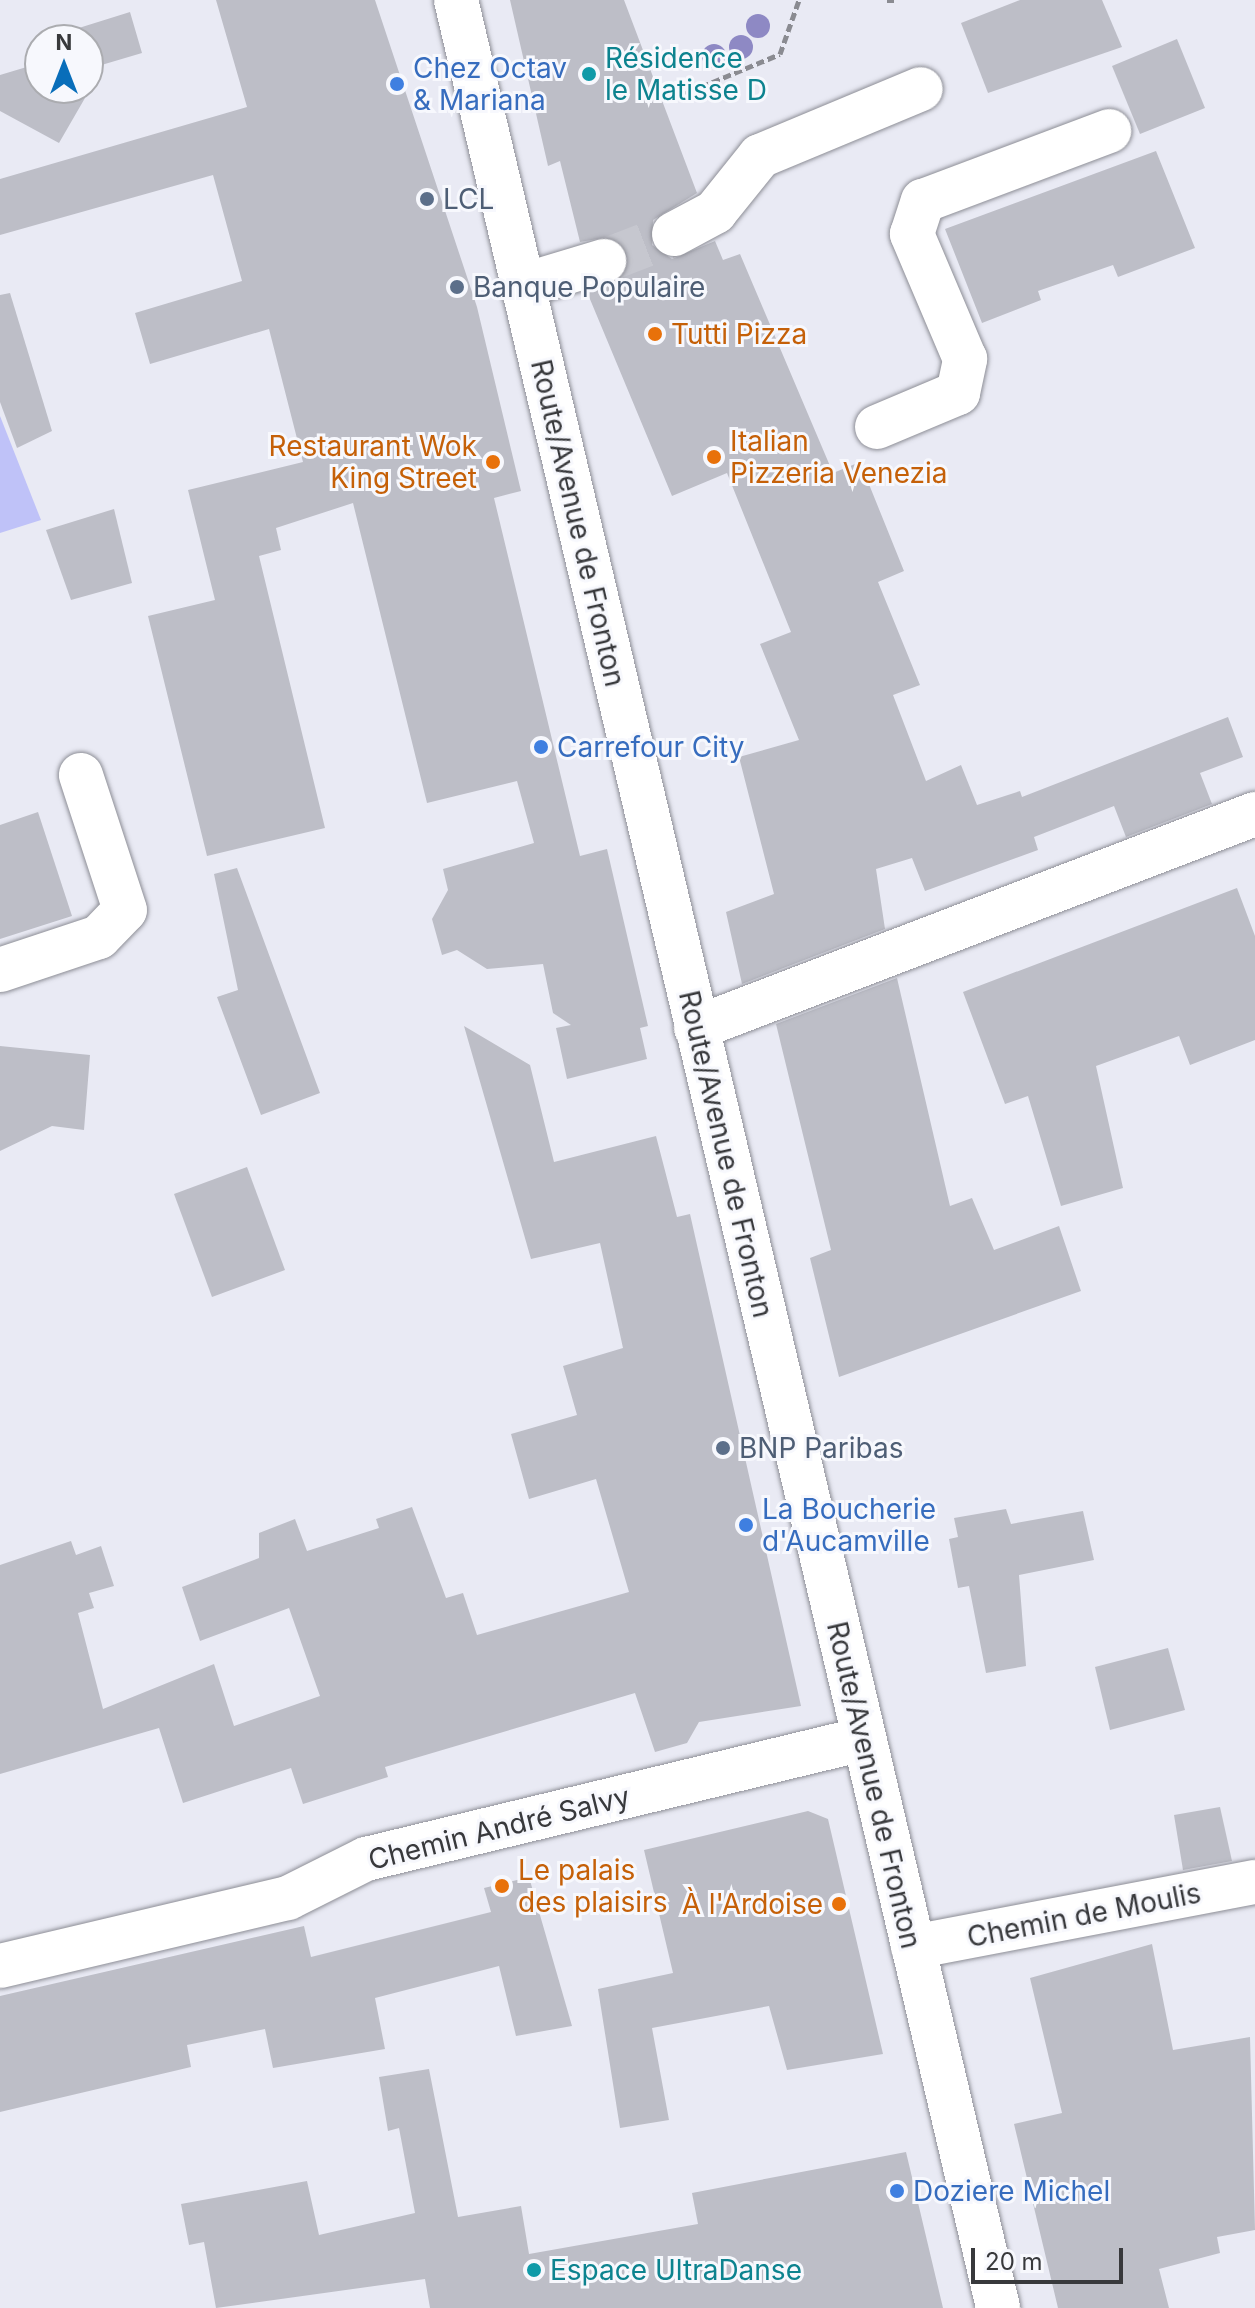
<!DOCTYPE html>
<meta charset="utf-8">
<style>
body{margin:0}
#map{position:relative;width:1255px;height:2308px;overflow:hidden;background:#e9eaf4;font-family:Inter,sans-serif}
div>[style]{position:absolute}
.green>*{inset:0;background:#bfc2f8}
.building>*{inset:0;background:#bdbec7}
.minor-tunnel>*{height:44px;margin-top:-22px;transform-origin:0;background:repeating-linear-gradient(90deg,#c6c7cf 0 44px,transparent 0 66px)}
.path>*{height:5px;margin-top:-2.5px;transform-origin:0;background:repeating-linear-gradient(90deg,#8a8b91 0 8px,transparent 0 12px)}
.roads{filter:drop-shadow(0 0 2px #8d8e96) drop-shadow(0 0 2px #8d8e96)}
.minor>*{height:44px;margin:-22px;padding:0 22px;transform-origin:22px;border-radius:22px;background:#fff}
.major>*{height:44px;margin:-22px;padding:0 22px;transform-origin:22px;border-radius:22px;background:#fff}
.trees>*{width:24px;height:24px;margin:-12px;border-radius:50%;background:#8e89c4}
.dots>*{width:22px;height:22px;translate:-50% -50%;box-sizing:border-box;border:4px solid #f7f8fd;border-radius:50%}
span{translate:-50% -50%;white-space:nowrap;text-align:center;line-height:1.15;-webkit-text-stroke:6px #f7f8fd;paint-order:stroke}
.culture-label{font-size:28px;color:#0d838f}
.left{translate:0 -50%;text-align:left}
.shop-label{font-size:28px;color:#366cbe}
.service-label{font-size:28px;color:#4e5e75}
.food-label{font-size:28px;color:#c56008}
.right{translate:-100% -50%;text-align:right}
.street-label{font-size:28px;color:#38393c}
.north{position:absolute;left:24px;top:24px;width:80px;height:80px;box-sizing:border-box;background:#f7f8fd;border:2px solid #abacb0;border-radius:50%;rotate:0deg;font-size:22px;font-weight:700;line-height:32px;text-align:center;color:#38393c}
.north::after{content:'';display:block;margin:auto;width:28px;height:36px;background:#096eba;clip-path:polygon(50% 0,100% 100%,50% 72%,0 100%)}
.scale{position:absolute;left:971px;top:2248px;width:152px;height:36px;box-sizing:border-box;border:4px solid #38393c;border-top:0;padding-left:10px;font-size:24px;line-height:28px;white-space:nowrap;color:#38393c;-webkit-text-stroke:6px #f7f8fd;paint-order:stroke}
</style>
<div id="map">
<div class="green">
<div style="clip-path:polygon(0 416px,41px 520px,0 533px)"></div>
</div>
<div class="building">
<div style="clip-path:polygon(216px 0,375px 0,477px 307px,521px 491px,494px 498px,580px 856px,607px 849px,648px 1026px,640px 1028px,647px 1059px,567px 1079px,556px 1028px,571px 1025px,553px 1013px,543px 964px,487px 969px,457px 950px,442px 955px,432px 919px,448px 890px,443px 869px,534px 843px,517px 781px,427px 803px,353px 503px,276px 528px,281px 550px,259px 556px,325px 828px,207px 856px,148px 616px,215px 600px,188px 490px,303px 462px,269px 329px,150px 364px,135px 313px,242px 281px,213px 175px,0 235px,0 179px,247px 107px)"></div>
<div style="clip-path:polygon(510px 0,624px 0,697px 193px,653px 220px,652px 245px,672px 259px,715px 241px,723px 260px,740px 254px,833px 473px,860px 462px,904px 571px,878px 582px,920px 685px,893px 695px,926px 781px,961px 765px,977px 805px,1020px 791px,1022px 797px,1228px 717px,1243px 757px,1200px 773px,1212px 804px,1126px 837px,1114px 806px,1034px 837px,1038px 850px,925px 891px,912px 858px,876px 869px,885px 929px,742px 984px,726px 912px,774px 894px,739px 757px,799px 740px,760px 644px,791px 632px,727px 473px,672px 496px,587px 292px,622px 279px,628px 253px,609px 237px,580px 242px,560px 161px,548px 166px)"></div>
<div style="clip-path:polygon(1020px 0,1102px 0,1122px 47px,988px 93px,961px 23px)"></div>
<div style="clip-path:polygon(130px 12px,142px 53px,88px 69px,88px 40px,68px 40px,66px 32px)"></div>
<div style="clip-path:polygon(1177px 39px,1205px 108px,1140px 134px,1112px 66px)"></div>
<div style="clip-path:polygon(40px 63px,40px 88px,82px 88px,85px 98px,59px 143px,0 111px,0 75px)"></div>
<div style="clip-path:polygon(1156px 151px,1195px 248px,1118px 277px,1113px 265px,1038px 291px,1041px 300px,982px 323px,945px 229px)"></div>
<div style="clip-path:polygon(10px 293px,52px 431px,17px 448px,0 402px,0 295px)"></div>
<div style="clip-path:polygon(114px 509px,132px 583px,71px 600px,46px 530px)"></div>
<div style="clip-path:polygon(38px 812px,72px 916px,0 939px,0 825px)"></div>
<div style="clip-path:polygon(237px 868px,320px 1093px,261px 1115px,217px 997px,238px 990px,214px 874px)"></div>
<div style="clip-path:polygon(1237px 888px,1255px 936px,1255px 1040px,1190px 1065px,1179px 1036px,1096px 1066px,1123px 1188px,1061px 1206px,1028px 1096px,1005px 1104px,963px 992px)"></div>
<div style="clip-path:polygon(897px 978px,950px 1206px,972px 1198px,994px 1250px,1059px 1226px,1081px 1291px,839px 1377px,810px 1258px,831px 1250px,776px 1024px)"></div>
<div style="clip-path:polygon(464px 1026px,530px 1065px,554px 1162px,656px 1136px,677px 1217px,690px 1214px,801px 1706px,699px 1722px,687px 1743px,655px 1752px,635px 1693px,385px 1767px,388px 1777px,303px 1804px,291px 1768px,183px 1803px,159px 1728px,0 1774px,0 1565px,71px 1541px,76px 1555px,101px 1546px,114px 1586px,89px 1593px,94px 1608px,78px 1613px,103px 1709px,214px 1664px,234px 1726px,320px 1696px,289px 1608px,200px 1641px,182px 1587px,259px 1558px,259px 1533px,295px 1519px,307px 1551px,379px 1528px,376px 1519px,412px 1507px,446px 1598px,463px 1593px,477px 1635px,629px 1592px,596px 1479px,529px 1499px,511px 1434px,577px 1415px,563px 1366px,623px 1348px,600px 1243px,531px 1259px)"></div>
<div style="clip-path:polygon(0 1046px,90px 1055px,84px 1130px,52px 1126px,0 1151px)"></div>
<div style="clip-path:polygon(247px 1167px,285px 1270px,212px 1297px,174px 1194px)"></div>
<div style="clip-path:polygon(1006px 1509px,1011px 1524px,1083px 1511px,1094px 1560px,1019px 1575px,1026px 1666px,986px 1673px,969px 1586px,958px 1588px,949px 1539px,958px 1537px,954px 1518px)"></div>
<div style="clip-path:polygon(1168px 1648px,1185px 1710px,1110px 1730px,1095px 1667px)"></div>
<div style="clip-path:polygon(1220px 1807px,1232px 1861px,1183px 1870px,1174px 1815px)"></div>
<div style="clip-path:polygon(808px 1811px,828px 1819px,883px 2054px,787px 2070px,769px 2006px,652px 2028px,669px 2120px,620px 2128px,598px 1989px,673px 1973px,644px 1850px)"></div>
<div style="clip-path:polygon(529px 1877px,572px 2026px,516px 2036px,499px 1966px,375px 1998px,385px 2049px,273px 2068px,265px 2029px,187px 2045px,191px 2067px,0 2112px,0 1996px,304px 1926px,311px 1957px,491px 1912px,484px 1888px)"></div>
<div style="clip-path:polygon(1152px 1944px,1173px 2050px,1250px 2037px,1255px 2230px,1217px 2237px,1220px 2253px,1159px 2269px,1169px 2308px,1058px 2308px,1014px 2124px,1062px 2113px,1030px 1978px)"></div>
<div style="clip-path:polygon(429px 2069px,458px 2217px,521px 2206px,529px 2254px,698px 2224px,692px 2193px,906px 2152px,943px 2308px,430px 2308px,425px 2279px,216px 2308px,204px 2242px,189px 2245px,181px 2204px,307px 2181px,319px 2235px,415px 2213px,399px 2128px,388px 2131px,379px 2077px)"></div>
</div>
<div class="minor-tunnel">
<div style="left:604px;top:261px;width:75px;rotate:-21.1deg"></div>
</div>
<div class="path">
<div style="left:887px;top:0;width:7px"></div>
<div style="left:679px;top:96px;width:109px;rotate:-22.6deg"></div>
<div style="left:780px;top:54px;width:57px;rotate:-70.6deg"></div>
</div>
<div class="roads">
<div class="minor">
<div style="left:674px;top:234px;width:47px;rotate:-28.2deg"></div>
<div style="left:715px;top:212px;width:72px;rotate:-51.2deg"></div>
<div style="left:760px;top:156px;width:174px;rotate:-22.6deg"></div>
<div style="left:521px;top:286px;width:87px;rotate:-16.8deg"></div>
<div style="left:877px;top:427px;width:88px;rotate:-22.8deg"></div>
<div style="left:958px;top:393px;width:35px;rotate:-78deg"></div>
<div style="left:965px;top:359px;width:136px;rotate:-113deg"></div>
<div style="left:912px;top:234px;width:35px;rotate:-72deg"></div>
<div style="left:923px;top:201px;width:199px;rotate:-20.6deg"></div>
<div style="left:0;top:970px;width:104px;rotate:-18.4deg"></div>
<div style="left:99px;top:937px;width:37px;rotate:-46deg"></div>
<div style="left:125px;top:910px;width:142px;rotate:-108.1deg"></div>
<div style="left:696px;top:1028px;width:599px;rotate:-20.95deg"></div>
<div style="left:913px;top:1947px;width:348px;rotate:-10.8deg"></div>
<div style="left:0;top:1966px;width:296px;rotate:-13.3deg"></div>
<div style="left:288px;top:1898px;width:87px;rotate:-26.6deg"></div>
<div style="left:366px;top:1859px;width:511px;rotate:-13.57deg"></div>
</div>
<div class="major">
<div style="left:456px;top:0;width:2371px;rotate:76.78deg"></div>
</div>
</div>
<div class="trees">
<div style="left:758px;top:26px"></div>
<div style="left:741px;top:47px"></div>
<div style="left:714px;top:56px"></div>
</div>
<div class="dots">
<div style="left:589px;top:74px;background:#0f9aa8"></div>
<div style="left:397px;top:84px;background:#3f7fe0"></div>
<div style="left:427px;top:199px;background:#5c6f8a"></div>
<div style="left:457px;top:287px;background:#5c6f8a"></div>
<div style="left:655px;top:334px;background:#e8710a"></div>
<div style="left:714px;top:457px;background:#e8710a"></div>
<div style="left:493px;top:462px;background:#e8710a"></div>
<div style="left:541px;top:747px;background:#3f7fe0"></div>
<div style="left:723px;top:1448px;background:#5c6f8a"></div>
<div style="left:746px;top:1525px;background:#3f7fe0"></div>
<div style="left:502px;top:1886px;background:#e8710a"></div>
<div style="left:839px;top:1904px;background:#e8710a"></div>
<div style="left:897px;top:2191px;background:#3f7fe0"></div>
<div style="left:534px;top:2270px;background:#0f9aa8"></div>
</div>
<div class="culture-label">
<span class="left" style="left:605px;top:74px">Résidence<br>le Matisse D</span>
<span class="left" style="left:550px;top:2270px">Espace UltraDanse</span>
</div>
<div class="shop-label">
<span class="left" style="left:413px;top:84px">Chez Octav<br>&amp; Mariana</span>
<span class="left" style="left:557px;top:747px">Carrefour City</span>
<span class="left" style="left:762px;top:1525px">La Boucherie<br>d'Aucamville</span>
<span class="left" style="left:913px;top:2191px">Doziere Michel</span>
</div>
<div class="service-label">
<span class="left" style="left:443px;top:199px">LCL</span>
<span class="left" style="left:473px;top:287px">Banque Populaire</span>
<span class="left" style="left:739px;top:1448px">BNP Paribas</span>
</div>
<div class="food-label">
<span class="left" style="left:671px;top:334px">Tutti Pizza</span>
<span class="left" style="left:730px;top:457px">Italian<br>Pizzeria Venezia</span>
<span class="right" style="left:477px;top:462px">Restaurant Wok<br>King Street</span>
<span class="left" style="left:518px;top:1886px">Le palais<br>des plaisirs</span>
<span class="right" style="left:823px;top:1904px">À l'Ardoise</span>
</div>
<div class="street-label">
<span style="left:578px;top:523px;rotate:77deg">Route/Avenue de Fronton</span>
<span style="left:726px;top:1154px;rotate:77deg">Route/Avenue de Fronton</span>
<span style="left:874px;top:1785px;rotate:77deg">Route/Avenue de Fronton</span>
<span style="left:499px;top:1828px;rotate:-14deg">Chemin André Salvy</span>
<span style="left:1084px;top:1915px;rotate:-11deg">Chemin de Moulis</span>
</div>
<div class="north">N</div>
<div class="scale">20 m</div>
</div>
